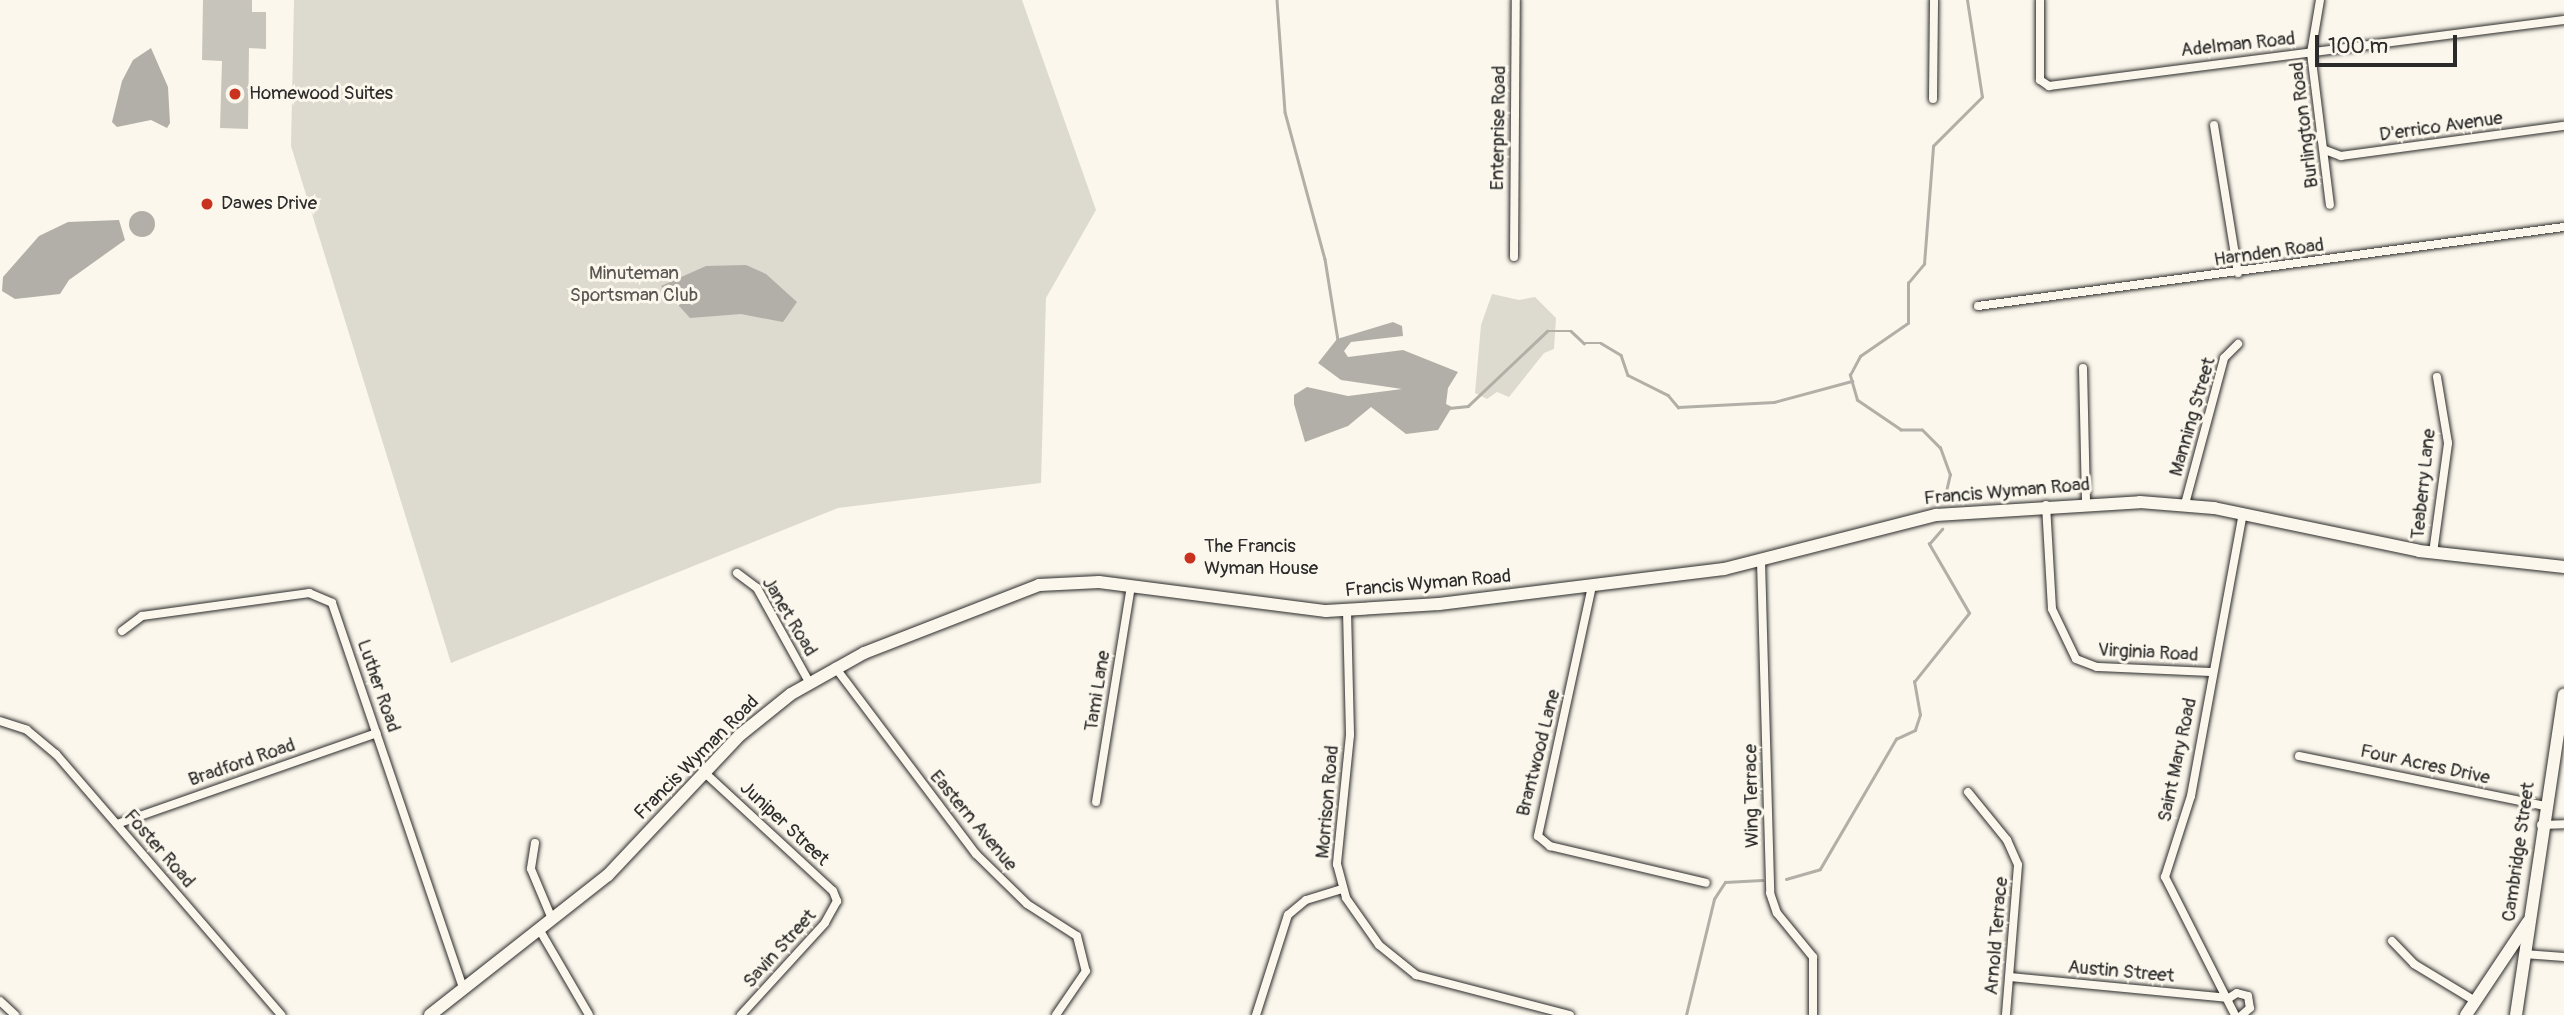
<!DOCTYPE html>
<style>
body{margin:0}
#map{position:relative;width:2564px;height:1015px;overflow:hidden;background:#fbf7ec;font-family:Pangolin,sans-serif}
div>[style]{position:absolute}
.green>*{inset:0;background:#dddad0}
.water>*{inset:0;background:#b1afa7}
.round{border-radius:50%}
.stream>*{height:2.5px;margin:-1.25px;padding:0 1.25px;transform-origin:1.25px;border-radius:1.25px;background:#b1afa7}
.building>*{inset:0;background:#c7c4bc}
.roads{filter:drop-shadow(0 0 2px #2b2b2b) drop-shadow(0 0 2px #2b2b2b)}
.street>*{height:8px;margin:-4px;padding:0 4px;transform-origin:4px;border-radius:4px;background:#fbf7ec}
.secondary>*{height:12px;margin:-6px;padding:0 6px;transform-origin:6px;border-radius:6px;background:#fbf7ec}
.primary>*{height:12px;margin:-6px;padding:0 6px;transform-origin:6px;border-radius:6px;background:#fbf7ec}
.dots>*{width:19px;height:19px;translate:-50% -50%;box-sizing:border-box;border:4px solid #fbf7ec;border-radius:50%}
span{translate:-50% -50%;white-space:nowrap;text-align:center;line-height:1.15;-webkit-text-stroke:6px #fbf7ec;paint-order:stroke}
.street-label{font-size:19px;color:#2b2b2b}
.poi-label{font-size:19px;color:#2b2b2b}
.left{translate:0 -50%;text-align:left}
.park-label{font-size:19px;color:#585754}
.scale{position:absolute;left:2315px;top:35px;width:142px;height:32px;box-sizing:border-box;border:4px solid #2b2b2b;border-top:0;padding-left:9px;font-size:21px;line-height:24px;white-space:nowrap;color:#2b2b2b;-webkit-text-stroke:5px #fbf7ec;paint-order:stroke}
</style>
<div id="map">
<div class="green">
<div style="clip-path:polygon(294px 0,1022px 0,1096px 210px,1046px 298px,1041px 483px,838px 508px,451px 663px,291px 146px)"></div>
<div style="clip-path:polygon(1492px 294px,1519px 300px,1535px 297px,1556px 318px,1554px 349px,1544px 353px,1509px 397px,1497px 392px,1487px 399px,1475px 393px,1481px 325px)"></div>
</div>
<div class="water">
<div style="clip-path:polygon(151px 48px,168px 87px,170px 123px,167px 128px,151px 120px,117px 127px,112px 122px,122px 81px,133px 60px)"></div>
<div class="round" style="left:129px;top:211px;width:26px;height:26px"></div>
<div style="clip-path:polygon(119px 220px,125px 240px,69px 280px,60px 294px,15px 299px,2px 291px,3px 277px,39px 236px,68px 222px)"></div>
<div style="clip-path:polygon(746px 265px,766px 274px,797px 302px,783px 322px,741px 314px,690px 318px,661px 286px,706px 266px)"></div>
<div style="clip-path:polygon(1393px 322px,1402px 326px,1403px 336px,1351px 342px,1344px 351px,1348px 357px,1403px 350px,1458px 372px,1448px 388px,1446px 404px,1452px 407px,1438px 430px,1406px 434px,1371px 407px,1348px 426px,1305px 442px,1294px 404px,1294px 395px,1307px 387px,1348px 396px,1402px 389px,1341px 380px,1318px 363px,1337px 339px)"></div>
</div>
<div class="stream">
<div style="left:1277px;top:0;width:112px;rotate:85.9deg"></div>
<div style="left:1285px;top:112px;width:152px;rotate:74.8deg"></div>
<div style="left:1325px;top:259px;width:82px;rotate:80.9deg"></div>
<div style="left:1449px;top:408px;width:19px;rotate:-6deg"></div>
<div style="left:1468px;top:406px;width:109px;rotate:-43.5deg"></div>
<div style="left:1547px;top:331px;width:24px"></div>
<div style="left:1571px;top:331px;width:18px;rotate:43deg"></div>
<div style="left:1584px;top:343px;width:17px"></div>
<div style="left:1601px;top:343px;width:23px;rotate:31deg"></div>
<div style="left:1621px;top:355px;width:21px;rotate:71deg"></div>
<div style="left:1628px;top:375px;width:45px;rotate:26.6deg"></div>
<div style="left:1668px;top:395px;width:16px;rotate:50deg"></div>
<div style="left:1678px;top:407px;width:96px;rotate:-3deg"></div>
<div style="left:1774px;top:402px;width:81px;rotate:-15.1deg"></div>
<div style="left:1944px;top:500px;width:26px;rotate:-77deg"></div>
<div style="left:1950px;top:475px;width:29px;rotate:-110deg"></div>
<div style="left:1940px;top:448px;width:25px;rotate:-135deg"></div>
<div style="left:1922px;top:430px;width:21px;rotate:180deg"></div>
<div style="left:1901px;top:430px;width:53px;rotate:-145.7deg"></div>
<div style="left:1857px;top:400px;width:26px;rotate:-106deg"></div>
<div style="left:1850px;top:375px;width:21px;rotate:-62deg"></div>
<div style="left:1860px;top:356px;width:58px;rotate:-34.5deg"></div>
<div style="left:1908px;top:323px;width:40px;rotate:-90deg"></div>
<div style="left:1908px;top:283px;width:25px;rotate:-50deg"></div>
<div style="left:1924px;top:264px;width:118px;rotate:-85.6deg"></div>
<div style="left:1933px;top:146px;width:69px;rotate:-45deg"></div>
<div style="left:1982px;top:97px;width:98px;rotate:-98.8deg"></div>
<div style="left:1786px;top:879px;width:35px;rotate:-16deg"></div>
<div style="left:1820px;top:869px;width:151px;rotate:-59.7deg"></div>
<div style="left:1896px;top:739px;width:21px;rotate:-25deg"></div>
<div style="left:1915px;top:730px;width:16px;rotate:-72deg"></div>
<div style="left:1920px;top:715px;width:34px;rotate:-100deg"></div>
<div style="left:1914px;top:682px;width:88px;rotate:-51.4deg"></div>
<div style="left:1969px;top:613px;width:80px;rotate:-120.1deg"></div>
<div style="left:1929px;top:544px;width:20px;rotate:-49deg"></div>
<div style="left:1686px;top:1015px;width:119px;rotate:-76.4deg"></div>
<div style="left:1714px;top:899px;width:20px;rotate:-57deg"></div>
<div style="left:1725px;top:882px;width:37px;rotate:-3deg"></div>
</div>
<div class="building">
<div style="clip-path:polygon(203px 0,252px 0,252px 12px,266px 12px,266px 49px,249px 48px,248px 129px,220px 128px,222px 61px,202px 60px)"></div>
</div>
<div class="roads">
<div class="street">
<div style="left:2040px;top:0;width:80px;rotate:90deg"></div>
<div style="left:2040px;top:80px;width:11px;rotate:34deg"></div>
<div style="left:2049px;top:86px;width:519px;rotate:-7.3deg"></div>
<div style="left:2320px;top:0;width:54px;rotate:99.6deg"></div>
<div style="left:2311px;top:53px;width:153px;rotate:82.9deg"></div>
<div style="left:1933px;top:99px;width:99px;rotate:-89.4deg"></div>
<div style="left:2214px;top:125px;width:150px;rotate:80.8deg"></div>
<div style="left:2325px;top:150px;width:17px;rotate:21deg"></div>
<div style="left:2341px;top:156px;width:225px;rotate:-7.7deg"></div>
<div style="left:1514px;top:257px;width:257px;rotate:-89.6deg"></div>
<div style="left:1978px;top:306px;width:591px;rotate:-7.68deg"></div>
<div style="left:2083px;top:368px;width:135px;rotate:88.7deg"></div>
<div style="left:2185px;top:504px;width:151px;rotate:-75deg"></div>
<div style="left:2224px;top:358px;width:20px;rotate:-45deg"></div>
<div style="left:2046px;top:505px;width:104px;rotate:86.7deg"></div>
<div style="left:2052px;top:609px;width:55px;rotate:64.4deg"></div>
<div style="left:2076px;top:659px;width:22px;rotate:21deg"></div>
<div style="left:2097px;top:667px;width:115px;rotate:2.5deg"></div>
<div style="left:2433px;top:553px;width:111px;rotate:-82.2deg"></div>
<div style="left:2448px;top:443px;width:67px;rotate:-99.5deg"></div>
<div style="left:1761px;top:561px;width:332px;rotate:88.4deg"></div>
<div style="left:1770px;top:893px;width:21px;rotate:71deg"></div>
<div style="left:1777px;top:913px;width:57px;rotate:50.7deg"></div>
<div style="left:1813px;top:957px;width:58px;rotate:90deg"></div>
<div style="left:737px;top:573px;width:25px;rotate:37deg"></div>
<div style="left:757px;top:588px;width:107px;rotate:61deg"></div>
<div style="left:1592px;top:586px;width:256px;rotate:102.2deg"></div>
<div style="left:1538px;top:836px;width:16px;rotate:40deg"></div>
<div style="left:1550px;top:846px;width:160px;rotate:13.3deg"></div>
<div style="left:1347px;top:611px;width:124px;rotate:88.6deg"></div>
<div style="left:1350px;top:735px;width:130px;rotate:95.8deg"></div>
<div style="left:1337px;top:864px;width:35px;rotate:75deg"></div>
<div style="left:1346px;top:898px;width:57px;rotate:54.9deg"></div>
<div style="left:1379px;top:945px;width:48px;rotate:39deg"></div>
<div style="left:1416px;top:975px;width:159px;rotate:14.6deg"></div>
<div style="left:122px;top:631px;width:25px;rotate:-37deg"></div>
<div style="left:142px;top:616px;width:169px;rotate:-7.8deg"></div>
<div style="left:309px;top:593px;width:25px;rotate:23deg"></div>
<div style="left:332px;top:603px;width:407px;rotate:71.2deg"></div>
<div style="left:835px;top:667px;width:234px;rotate:53deg"></div>
<div style="left:976px;top:854px;width:71px;rotate:44.4deg"></div>
<div style="left:1027px;top:904px;width:59px;rotate:32.6deg"></div>
<div style="left:1077px;top:936px;width:36px;rotate:76deg"></div>
<div style="left:1086px;top:971px;width:53px;rotate:124.3deg"></div>
<div style="left:0;top:721px;width:28px;rotate:18deg"></div>
<div style="left:27px;top:730px;width:38px;rotate:40deg"></div>
<div style="left:56px;top:754px;width:345px;rotate:49.2deg"></div>
<div style="left:2299px;top:756px;width:251px;rotate:11.5deg"></div>
<div style="left:705px;top:773px;width:174px;rotate:42.7deg"></div>
<div style="left:833px;top:891px;width:11px;rotate:68deg"></div>
<div style="left:837px;top:901px;width:25px;rotate:119deg"></div>
<div style="left:825px;top:923px;width:125px;rotate:132.4deg"></div>
<div style="left:1968px;top:792px;width:62px;rotate:50.9deg"></div>
<div style="left:2007px;top:840px;width:27px;rotate:66deg"></div>
<div style="left:2018px;top:865px;width:150px;rotate:94.6deg"></div>
<div style="left:1096px;top:802px;width:219px;rotate:-80.8deg"></div>
<div style="left:117px;top:824px;width:275px;rotate:-19.3deg"></div>
<div style="left:2541px;top:825px;width:23px;rotate:-2deg"></div>
<div style="left:535px;top:843px;width:26px;rotate:99deg"></div>
<div style="left:531px;top:869px;width:54px;rotate:67.2deg"></div>
<div style="left:539px;top:929px;width:99px;rotate:59.8deg"></div>
<div style="left:2392px;top:941px;width:32px;rotate:46deg"></div>
<div style="left:2414px;top:964px;width:71px;rotate:31.2deg"></div>
<div style="left:2524px;top:954px;width:40px;rotate:4.3deg"></div>
<div style="left:2010px;top:977px;width:220px;rotate:5.5deg"></div>
<div style="left:2229px;top:998px;width:9px;rotate:-32deg"></div>
<div style="left:2237px;top:993px;width:11px;rotate:15deg"></div>
<div style="left:2248px;top:996px;width:12px;rotate:81deg"></div>
<div style="left:2250px;top:1008px;width:11px;rotate:139deg"></div>
<div style="left:0;top:1001px;width:21px;rotate:43deg"></div>
<div style="left:1256px;top:1015px;width:105px;rotate:-72.3deg"></div>
<div style="left:1288px;top:915px;width:23px;rotate:-40deg"></div>
<div style="left:1306px;top:900px;width:38px;rotate:-17deg"></div>
<div style="left:2235px;top:1015px;width:155px;rotate:-116.9deg"></div>
<div style="left:2165px;top:877px;width:85px;rotate:-72.2deg"></div>
<div style="left:2191px;top:796px;width:288px;rotate:-79.6deg"></div>
</div>
<div class="secondary">
<div style="left:430px;top:1015px;width:226px;rotate:-38.2deg"></div>
<div style="left:608px;top:875px;width:192px;rotate:-46.7deg"></div>
<div style="left:740px;top:735px;width:65px;rotate:-38.8deg"></div>
<div style="left:791px;top:694px;width:84px;rotate:-29.3deg"></div>
<div style="left:864px;top:653px;width:188px;rotate:-21.2deg"></div>
<div style="left:1039px;top:585px;width:60px;rotate:-2.9deg"></div>
<div style="left:1099px;top:582px;width:229px;rotate:7.3deg"></div>
<div style="left:1326px;top:611px;width:113px;rotate:-3.5deg"></div>
<div style="left:1439px;top:604px;width:287px;rotate:-7deg"></div>
<div style="left:1724px;top:569px;width:219px;rotate:-14.3deg"></div>
<div style="left:1936px;top:515px;width:204px;rotate:-3.6deg"></div>
<div style="left:2140px;top:502px;width:74px;rotate:4.6deg"></div>
<div style="left:2214px;top:508px;width:209px;rotate:11.8deg"></div>
<div style="left:2419px;top:551px;width:146px;rotate:6.3deg"></div>
<div style="left:2466px;top:1015px;width:112px;rotate:-56.3deg"></div>
</div>
<div class="primary">
<div style="left:2516px;top:1015px;width:324px;rotate:-81.5deg"></div>
</div>
</div>
<div class="dots">
<div style="left:235px;top:94px;background:#c8321e"></div>
<div style="left:207px;top:204px;background:#c8321e"></div>
<div style="left:1190px;top:558px;background:#c8321e"></div>
</div>
<div class="street-label">
<span style="left:2238px;top:45px;rotate:-6deg">Adelman Road</span>
<span style="left:2305px;top:125px;rotate:-97deg">Burlington Road</span>
<span style="left:2441px;top:127px;rotate:-8deg">D'errico Avenue</span>
<span style="left:1499px;top:128px;rotate:-89deg">Enterprise Road</span>
<span style="left:2269px;top:253px;rotate:-8deg">Harnden Road</span>
<span style="left:2193px;top:417px;rotate:-74deg">Manning Street</span>
<span style="left:2424px;top:484px;rotate:-84deg">Teaberry Lane</span>
<span style="left:2007px;top:492px;rotate:-5deg">Francis Wyman Road</span>
<span style="left:1428px;top:584px;rotate:-5deg">Francis Wyman Road</span>
<span style="left:789px;top:617px;rotate:59deg">Janet Road</span>
<span style="left:2148px;top:653px;rotate:3deg">Virginia Road</span>
<span style="left:378px;top:686px;rotate:71deg">Luther Road</span>
<span style="left:1098px;top:691px;rotate:-81deg">Tami Lane</span>
<span style="left:1539px;top:753px;rotate:-76deg">Brantwood Lane</span>
<span style="left:697px;top:758px;rotate:-45deg">Francis Wyman Road</span>
<span style="left:2178px;top:760px;rotate:-78deg">Saint Mary Road</span>
<span style="left:242px;top:763px;rotate:-19deg">Bradford Road</span>
<span style="left:2425px;top:765px;rotate:12deg">Four Acres Drive</span>
<span style="left:1752px;top:796px;rotate:-91deg">Wing Terrace</span>
<span style="left:1328px;top:802px;rotate:-85deg">Morrison Road</span>
<span style="left:973px;top:821px;rotate:50deg">Eastern Avenue</span>
<span style="left:784px;top:824px;rotate:43deg">Juniper Street</span>
<span style="left:159px;top:849px;rotate:49deg">Foster Road</span>
<span style="left:2519px;top:852px;rotate:-82deg">Cambridge Street</span>
<span style="left:1997px;top:936px;rotate:-85deg">Arnold Terrace</span>
<span style="left:780px;top:949px;rotate:-48deg">Savin Street</span>
<span style="left:2121px;top:972px;rotate:5deg">Austin Street</span>
</div>
<div class="poi-label">
<span class="left" style="left:249px;top:94px">Homewood Suites</span>
<span class="left" style="left:221px;top:204px">Dawes Drive</span>
<span class="left" style="left:1204px;top:558px">The Francis<br>Wyman House</span>
</div>
<div class="park-label">
<span style="left:634px;top:285px">Minuteman<br>Sportsman Club</span>
</div>
<div class="scale">100 m</div>
</div>
